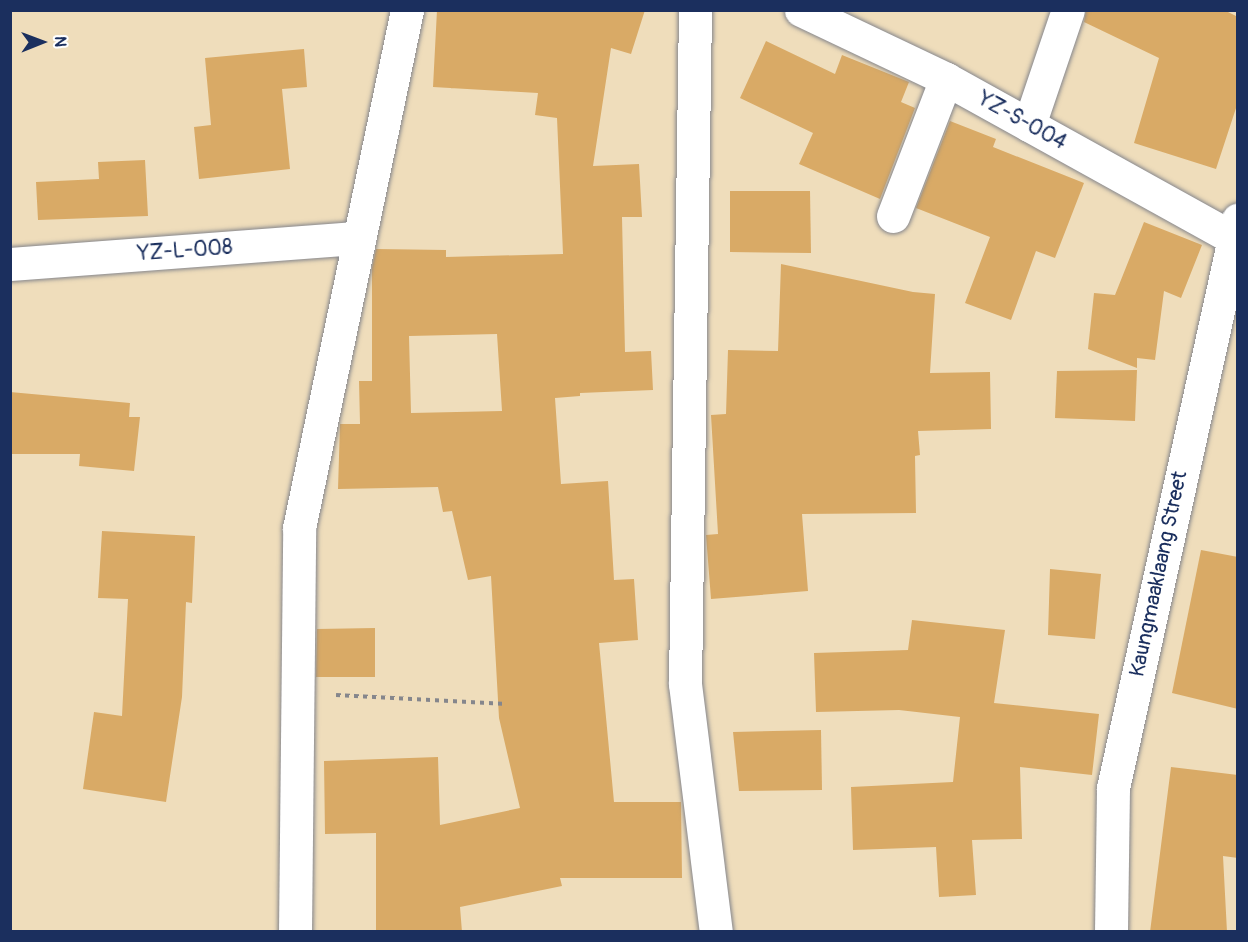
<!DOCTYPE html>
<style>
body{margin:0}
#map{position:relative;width:1248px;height:942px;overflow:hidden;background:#efddbb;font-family:Pangolin,sans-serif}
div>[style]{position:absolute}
.building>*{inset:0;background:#d9aa66}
.path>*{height:4px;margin-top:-2px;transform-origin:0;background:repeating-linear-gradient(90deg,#85868c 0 4.5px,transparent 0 9px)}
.roads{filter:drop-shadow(0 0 2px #85868c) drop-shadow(0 0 2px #85868c)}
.street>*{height:33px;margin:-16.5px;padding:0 16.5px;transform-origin:16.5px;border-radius:16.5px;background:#fff}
span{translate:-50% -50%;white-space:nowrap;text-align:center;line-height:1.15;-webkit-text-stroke:5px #fff;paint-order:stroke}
.street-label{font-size:21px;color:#1b2f5e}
.frame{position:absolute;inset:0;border:12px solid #1b2f5e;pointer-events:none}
.north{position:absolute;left:12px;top:12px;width:60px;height:60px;-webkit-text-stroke:4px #fff;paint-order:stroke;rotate:89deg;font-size:16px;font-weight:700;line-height:24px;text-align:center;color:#1b2f5e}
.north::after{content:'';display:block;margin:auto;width:21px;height:27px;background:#1b2f5e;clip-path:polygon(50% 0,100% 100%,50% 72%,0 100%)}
</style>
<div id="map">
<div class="building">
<div style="clip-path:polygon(evenodd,437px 10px,645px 10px,631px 54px,611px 48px,593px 166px,639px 164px,642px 217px,622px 217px,625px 352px,651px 351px,653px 390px,580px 393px,580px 396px,555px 398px,561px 484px,608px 481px,614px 580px,634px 579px,638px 640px,599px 643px,614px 802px,681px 802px,682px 878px,560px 878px,562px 886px,460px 907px,462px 932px,376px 932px,376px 833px,325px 834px,324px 761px,438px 757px,440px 825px,520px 808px,499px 718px,491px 576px,468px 580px,452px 511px,443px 512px,438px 487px,338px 489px,340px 424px,360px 424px,359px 381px,372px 381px,372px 268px,376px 249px,446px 250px,446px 257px,563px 254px,557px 118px,535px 115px,538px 93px,433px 87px,437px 10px,497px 334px,502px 411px,411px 413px,409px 336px,497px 334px)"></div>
<div style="clip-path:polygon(1086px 10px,1224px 10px,1238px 17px,1238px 102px,1216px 169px,1134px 143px,1159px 58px,1084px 22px)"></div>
<div style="clip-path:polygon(766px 41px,835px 74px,842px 55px,909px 82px,901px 102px,915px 108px,880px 199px,799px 164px,813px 133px,740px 98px)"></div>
<div style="clip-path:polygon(304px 49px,307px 87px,282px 89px,290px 169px,199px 179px,194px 127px,211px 125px,205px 58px)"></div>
<div style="clip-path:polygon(950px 121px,996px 139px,993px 147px,1084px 183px,1055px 258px,1036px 251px,1011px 320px,965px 303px,990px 237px,916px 208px)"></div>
<div style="clip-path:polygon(145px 160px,148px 216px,38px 220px,36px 182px,99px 179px,98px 162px)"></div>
<div style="clip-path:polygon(730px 191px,810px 191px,811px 253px,730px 252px)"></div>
<div style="clip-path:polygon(1144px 222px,1202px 245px,1181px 298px,1164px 291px,1155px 360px,1137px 358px,1137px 368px,1088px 349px,1094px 293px,1115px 295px)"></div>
<div style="clip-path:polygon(781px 264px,913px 292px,935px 294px,930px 373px,990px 372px,991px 429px,918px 431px,920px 455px,915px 456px,916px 513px,802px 514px,808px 591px,711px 599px,706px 535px,718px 534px,711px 415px,726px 414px,728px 350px,778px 351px)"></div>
<div style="clip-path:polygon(1137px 370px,1135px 421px,1055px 418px,1057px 371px)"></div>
<div style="clip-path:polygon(10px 392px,130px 403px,129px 417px,140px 417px,134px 471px,79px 466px,80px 454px,10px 454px)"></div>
<div style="clip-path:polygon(102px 531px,195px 536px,192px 603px,186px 602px,182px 697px,166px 802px,83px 789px,94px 712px,122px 716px,128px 599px,98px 598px)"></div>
<div style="clip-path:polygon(1201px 550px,1238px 557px,1238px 709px,1172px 693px)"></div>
<div style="clip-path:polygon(1050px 569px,1101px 574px,1095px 639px,1048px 635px)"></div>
<div style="clip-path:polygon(912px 620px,1005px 630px,994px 703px,1099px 714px,1092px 775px,1020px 767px,1022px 839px,972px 840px,976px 895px,939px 897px,936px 847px,853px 850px,851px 787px,953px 782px,960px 717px,899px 710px,816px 712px,814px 653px,908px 650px)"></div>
<div style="clip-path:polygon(375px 628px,375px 677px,316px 677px,317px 629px)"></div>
<div style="clip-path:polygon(821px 730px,822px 790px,739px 791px,733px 732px)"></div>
<div style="clip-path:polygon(1171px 767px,1238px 775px,1238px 858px,1223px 856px,1227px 932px,1150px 932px)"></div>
</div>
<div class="path">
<div style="left:336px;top:695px;width:171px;rotate:3deg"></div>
</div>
<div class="roads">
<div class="street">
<div style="left:695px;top:10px;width:674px;rotate:90.85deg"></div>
<div style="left:685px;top:684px;width:250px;rotate:82.9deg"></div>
<div style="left:801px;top:10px;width:161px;rotate:25.4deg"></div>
<div style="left:946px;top:79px;width:334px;rotate:29deg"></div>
<div style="left:1029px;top:125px;width:121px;rotate:-71.3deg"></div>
<div style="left:893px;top:216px;width:147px;rotate:-68.9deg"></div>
<div style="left:10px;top:264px;width:350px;rotate:-4.3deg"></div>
<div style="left:295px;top:932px;width:404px;rotate:-89.4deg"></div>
<div style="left:299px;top:528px;width:529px;rotate:-78.22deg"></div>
<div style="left:1111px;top:932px;width:144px;rotate:-89.2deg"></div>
<div style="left:1113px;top:788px;width:582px;rotate:-77.59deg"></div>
</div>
</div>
<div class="street-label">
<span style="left:1022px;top:121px;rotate:29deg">YZ-S-004</span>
<span style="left:185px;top:251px;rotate:-4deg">YZ-L-008</span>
<span style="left:1159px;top:574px;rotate:-78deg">Kaungmaaklaang Street</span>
</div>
<div class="frame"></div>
<div class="north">N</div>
</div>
